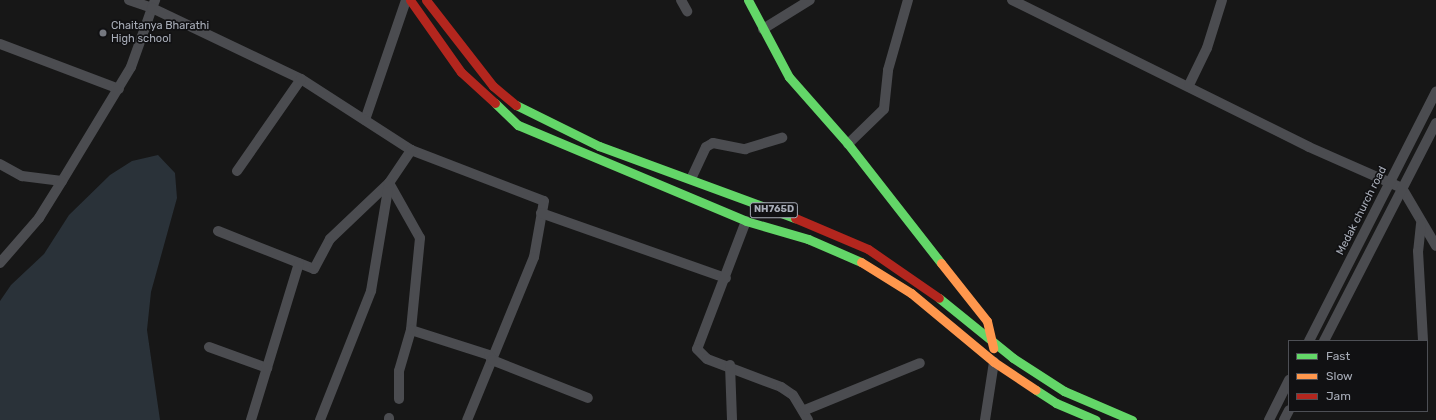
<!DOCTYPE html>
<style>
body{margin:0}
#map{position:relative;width:1436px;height:420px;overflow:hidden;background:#171717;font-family:Rubik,sans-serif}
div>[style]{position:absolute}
.water>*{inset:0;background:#2a3239}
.street>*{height:10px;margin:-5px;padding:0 5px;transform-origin:5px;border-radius:5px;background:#4b4c50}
.fast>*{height:9px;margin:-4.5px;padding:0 4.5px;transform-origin:4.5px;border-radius:4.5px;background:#63d668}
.slow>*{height:9px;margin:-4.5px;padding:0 4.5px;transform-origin:4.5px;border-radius:4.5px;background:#ff974d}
.jam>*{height:9px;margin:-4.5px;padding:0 4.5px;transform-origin:4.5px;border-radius:4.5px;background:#b3261e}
.dots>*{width:11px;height:11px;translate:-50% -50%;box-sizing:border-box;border:2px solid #111113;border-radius:50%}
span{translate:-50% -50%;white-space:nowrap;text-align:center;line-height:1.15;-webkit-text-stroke:3.5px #111113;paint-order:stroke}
.shield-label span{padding:1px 3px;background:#111113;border:1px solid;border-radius:3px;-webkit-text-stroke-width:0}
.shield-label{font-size:10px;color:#a8adb8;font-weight:700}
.poi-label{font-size:11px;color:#a8adb8}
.left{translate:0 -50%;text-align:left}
.street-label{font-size:11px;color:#a8adb8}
.legend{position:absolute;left:1288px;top:340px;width:140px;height:72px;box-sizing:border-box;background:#111113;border:1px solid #4d4f55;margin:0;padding:5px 7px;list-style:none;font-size:12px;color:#a8adb8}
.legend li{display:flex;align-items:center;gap:8px;height:20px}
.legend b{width:20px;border:1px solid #4d4f55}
</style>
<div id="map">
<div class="water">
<div style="clip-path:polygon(158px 155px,175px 173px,177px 198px,151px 292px,147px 330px,160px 420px,0 420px,0 301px,11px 285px,44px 254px,69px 215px,110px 175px,132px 161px)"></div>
</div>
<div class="street">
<div style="left:129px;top:0;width:24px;rotate:19deg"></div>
<div style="left:152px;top:8px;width:9px;rotate:-69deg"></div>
<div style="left:681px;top:0;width:13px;rotate:61deg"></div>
<div style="left:1012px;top:0;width:331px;rotate:26.3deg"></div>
<div style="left:1309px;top:147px;width:102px;rotate:23.8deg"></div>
<div style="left:1402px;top:188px;width:67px;rotate:59.6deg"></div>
<div style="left:763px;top:29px;width:55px;rotate:-31.7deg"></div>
<div style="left:0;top:44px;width:127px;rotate:20.7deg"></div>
<div style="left:1189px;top:85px;width:41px;rotate:-64.1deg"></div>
<div style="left:1207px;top:48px;width:50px;rotate:-72.6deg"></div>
<div style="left:365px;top:120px;width:127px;rotate:-71.1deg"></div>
<div style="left:848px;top:144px;width:50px;rotate:-44.2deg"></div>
<div style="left:884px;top:109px;width:39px;rotate:-84deg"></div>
<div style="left:888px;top:70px;width:73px;rotate:-74.1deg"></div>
<div style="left:0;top:164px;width:25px;rotate:29deg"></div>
<div style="left:22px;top:176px;width:40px;rotate:7.1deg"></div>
<div style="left:62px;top:181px;width:133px;rotate:-58.8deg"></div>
<div style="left:131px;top:67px;width:63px;rotate:-70.4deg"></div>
<div style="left:152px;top:8px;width:165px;rotate:25.5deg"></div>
<div style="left:301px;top:79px;width:131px;rotate:32.8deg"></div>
<div style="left:411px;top:150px;width:142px;rotate:21deg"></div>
<div style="left:544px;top:201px;width:57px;rotate:100.1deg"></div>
<div style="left:534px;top:257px;width:176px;rotate:112.3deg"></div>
<div style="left:237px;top:171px;width:112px;rotate:-55.2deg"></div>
<div style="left:691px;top:179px;width:35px;rotate:-65deg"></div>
<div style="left:706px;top:147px;width:8px;rotate:-30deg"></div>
<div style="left:713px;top:143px;width:33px;rotate:11deg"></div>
<div style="left:745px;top:149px;width:39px;rotate:-17deg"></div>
<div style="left:541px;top:213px;width:196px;rotate:19.4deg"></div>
<div style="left:746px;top:221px;width:137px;rotate:110.9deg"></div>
<div style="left:697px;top:349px;width:14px;rotate:45deg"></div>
<div style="left:707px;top:359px;width:79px;rotate:20.7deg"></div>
<div style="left:781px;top:387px;width:14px;rotate:34deg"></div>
<div style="left:793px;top:395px;width:29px;rotate:59deg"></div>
<div style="left:1421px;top:224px;width:27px;rotate:96deg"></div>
<div style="left:1418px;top:251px;width:90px;rotate:86.8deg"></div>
<div style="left:218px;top:231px;width:103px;rotate:21.6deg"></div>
<div style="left:314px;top:269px;width:34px;rotate:-62deg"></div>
<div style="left:330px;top:239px;width:81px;rotate:-43.5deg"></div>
<div style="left:389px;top:183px;width:63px;rotate:60.6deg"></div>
<div style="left:420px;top:238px;width:92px;rotate:95.6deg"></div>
<div style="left:411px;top:330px;width:82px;rotate:17.8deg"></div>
<div style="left:489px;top:355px;width:6px;rotate:59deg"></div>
<div style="left:492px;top:360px;width:103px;rotate:21.6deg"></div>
<div style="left:0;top:263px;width:60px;rotate:-49.1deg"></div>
<div style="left:39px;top:218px;width:44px;rotate:-58.1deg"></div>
<div style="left:1309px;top:341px;width:280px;rotate:-63deg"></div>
<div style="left:1324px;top:341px;width:245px;rotate:-62.8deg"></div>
<div style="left:209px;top:347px;width:62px;rotate:19.9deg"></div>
<div style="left:730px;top:365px;width:55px;rotate:87.9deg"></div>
<div style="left:399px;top:399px;width:28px;rotate:-90deg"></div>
<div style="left:399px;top:371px;width:43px;rotate:-73.7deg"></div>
<div style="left:805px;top:410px;width:124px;rotate:-22.2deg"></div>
<div style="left:251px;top:420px;width:164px;rotate:-73deg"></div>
<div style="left:320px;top:420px;width:139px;rotate:-68.4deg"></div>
<div style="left:371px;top:291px;width:109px;rotate:-80.5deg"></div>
<div style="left:389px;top:183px;width:40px;rotate:-56deg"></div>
<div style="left:389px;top:420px;width:2px;rotate:-90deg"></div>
<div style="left:985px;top:420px;width:59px;rotate:-81.2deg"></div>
<div style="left:1269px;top:420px;width:45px;rotate:-63.4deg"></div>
<div style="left:1284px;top:420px;width:11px;rotate:-63deg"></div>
</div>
<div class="fast">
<div style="left:748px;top:0;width:87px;rotate:62deg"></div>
<div style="left:789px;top:77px;width:89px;rotate:48.6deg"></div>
<div style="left:848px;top:144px;width:151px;rotate:52deg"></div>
<div style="left:495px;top:103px;width:32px;rotate:44deg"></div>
<div style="left:518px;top:125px;width:247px;rotate:22.8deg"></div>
<div style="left:746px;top:221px;width:65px;rotate:16.2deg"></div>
<div style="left:808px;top:239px;width:58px;rotate:23.5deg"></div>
<div style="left:516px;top:105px;width:93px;rotate:26.3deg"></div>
<div style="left:599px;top:146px;width:209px;rotate:20.2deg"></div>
<div style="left:939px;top:298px;width:95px;rotate:39deg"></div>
<div style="left:1013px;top:358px;width:61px;rotate:32.9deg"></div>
<div style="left:1064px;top:391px;width:74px;rotate:23.1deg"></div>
<div style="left:1036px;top:390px;width:24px;rotate:33deg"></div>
<div style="left:1056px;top:403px;width:43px;rotate:23deg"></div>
</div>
<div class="slow">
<div style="left:861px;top:262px;width:59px;rotate:31.8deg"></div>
<div style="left:911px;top:293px;width:108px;rotate:39.7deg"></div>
<div style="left:994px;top:362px;width:50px;rotate:33.7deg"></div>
<div style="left:941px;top:263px;width:74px;rotate:51.6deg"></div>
<div style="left:987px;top:321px;width:28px;rotate:77deg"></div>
</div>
<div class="jam">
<div style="left:410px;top:0;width:88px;rotate:54.7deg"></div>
<div style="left:461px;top:72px;width:46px;rotate:42.4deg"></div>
<div style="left:426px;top:0;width:109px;rotate:52.1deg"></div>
<div style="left:493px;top:86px;width:30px;rotate:40deg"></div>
<div style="left:795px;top:218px;width:79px;rotate:23deg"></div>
<div style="left:868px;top:249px;width:86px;rotate:34.6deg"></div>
</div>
<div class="dots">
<div style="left:103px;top:33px;background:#757880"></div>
</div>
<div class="shield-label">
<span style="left:774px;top:210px">NH765D</span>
</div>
<div class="poi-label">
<span class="left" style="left:111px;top:33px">Chaitanya Bharathi<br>High school</span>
</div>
<div class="street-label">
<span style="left:1362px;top:211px;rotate:-63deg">Medak church road</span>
</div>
<ul class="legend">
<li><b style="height:5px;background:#63d668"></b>Fast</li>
<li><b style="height:5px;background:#ff974d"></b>Slow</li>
<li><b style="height:5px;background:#b3261e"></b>Jam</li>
</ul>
</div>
